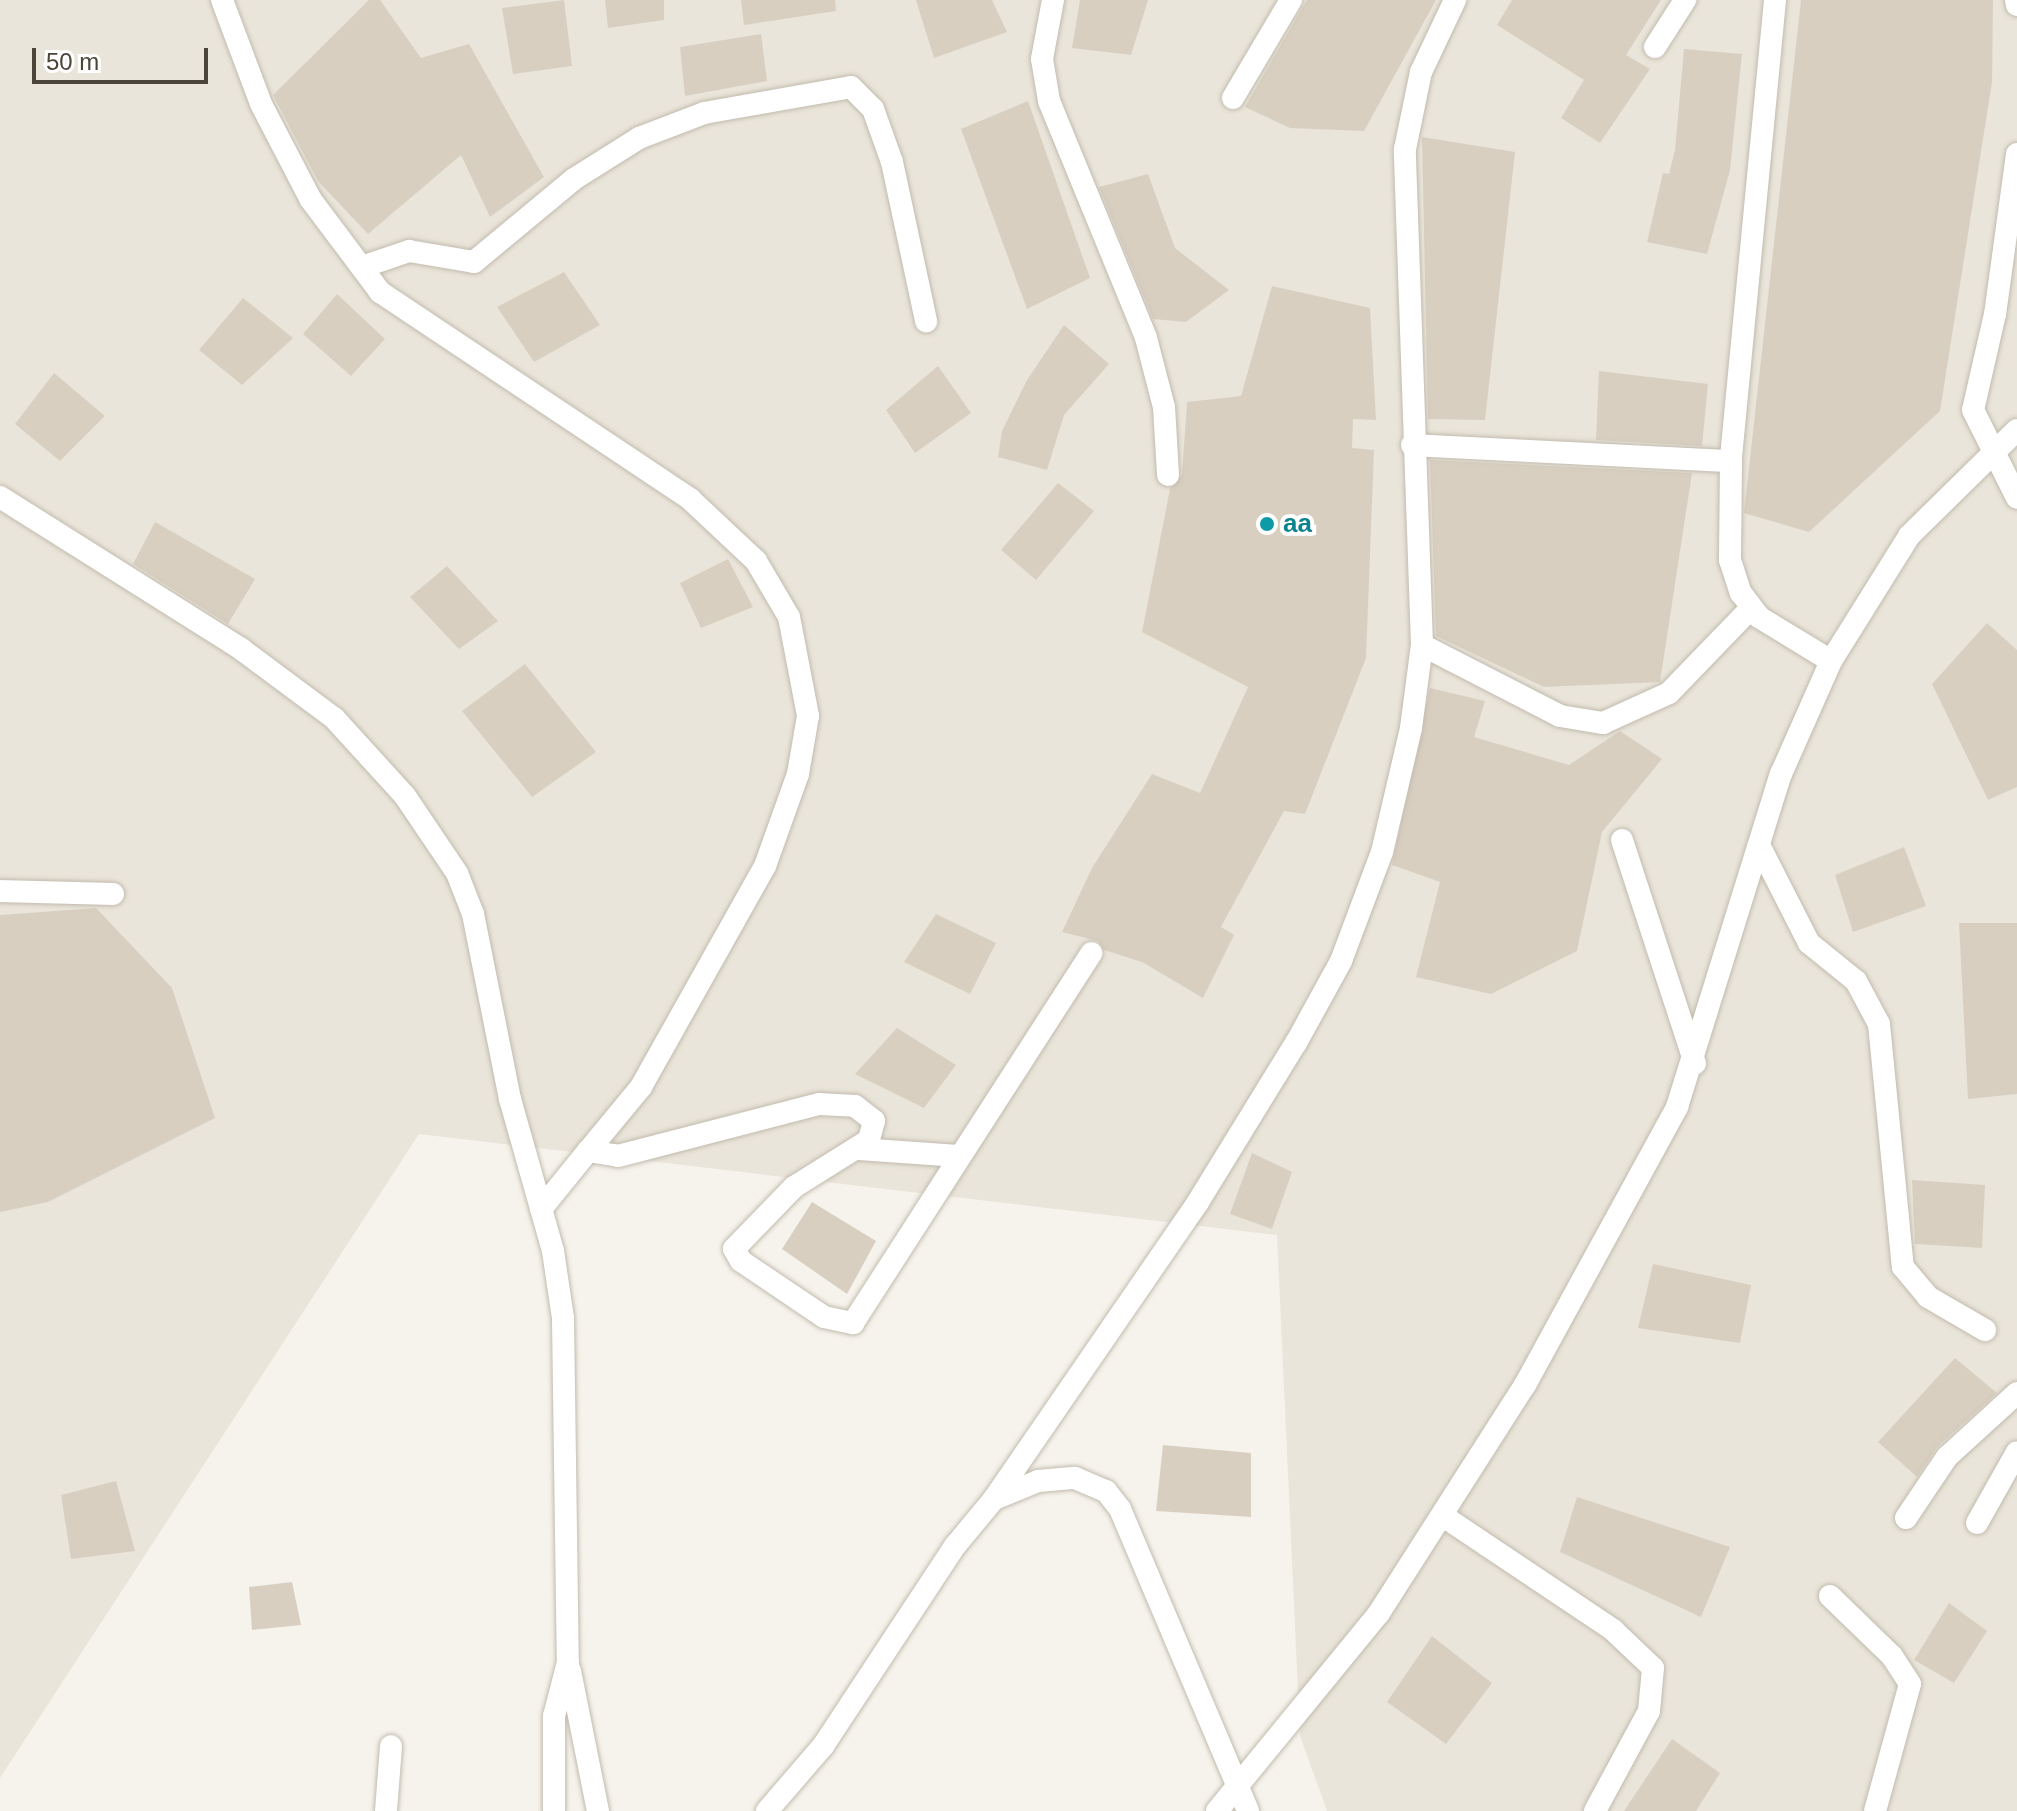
<!DOCTYPE html>
<style>
body{margin:0}
#map{position:relative;width:2017px;height:1811px;overflow:hidden;background:#f6f3ec;font-family:Arial,sans-serif}
div>[style]{position:absolute}
.residential>*{inset:0;background:#eae5da}
.building>*{inset:0;background:#d8cfc1}
.roads{filter:drop-shadow(0 0 2px #c2bbae) drop-shadow(0 0 2px #c2bbae)}
.minor>*{height:22px;margin:-11px;padding:0 11px;transform-origin:11px;border-radius:11px;background:#fff}
.dots>*{width:22px;height:22px;translate:-50% -50%;box-sizing:border-box;border:4px solid #fff;border-radius:50%}
span{translate:-50% -50%;white-space:nowrap;text-align:center;line-height:1.15;-webkit-text-stroke:8px #fff;paint-order:stroke}
.culture-label{font-size:26px;color:#0d838f;font-weight:700}
.left{translate:0 -50%;text-align:left}
.scale{position:absolute;left:32px;top:48px;width:176px;height:36px;box-sizing:border-box;border:4px solid #4b4439;border-top:0;padding-left:10px;font-size:24px;line-height:28px;white-space:nowrap;color:#4b4439;-webkit-text-stroke:6px #fff;paint-order:stroke}
</style>
<div id="map">
<div class="residential">
<div style="clip-path:polygon(0 0,2017px 0,2017px 1811px,1327px 1811px,1300px 1736px,1277px 1235px,419px 1134px,0 1778px)"></div>
</div>
<div class="building">
<div style="clip-path:polygon(369px 0,380px 0,421px 58px,469px 44px,544px 177px,490px 217px,461px 155px,368px 234px,318px 181px,273px 95px)"></div>
<div style="clip-path:polygon(564px 0,572px 66px,513px 74px,502px 8px)"></div>
<div style="clip-path:polygon(605px 0,664px 0,664px 20px,608px 28px)"></div>
<div style="clip-path:polygon(741px 0,835px 0,836px 11px,744px 25px)"></div>
<div style="clip-path:polygon(916px 0,992px 0,1007px 32px,934px 58px)"></div>
<div style="clip-path:polygon(1080px 0,1148px 0,1131px 55px,1072px 48px)"></div>
<div style="clip-path:polygon(1307px 0,1436px 0,1364px 131px,1290px 128px,1245px 107px)"></div>
<div style="clip-path:polygon(1512px 0,1661px 0,1626px 55px,1650px 69px,1600px 143px,1561px 118px,1584px 80px,1497px 25px)"></div>
<div style="clip-path:polygon(1801px 0,1993px 0,1992px 82px,1940px 411px,1809px 532px,1744px 513px)"></div>
<div style="clip-path:polygon(761px 34px,767px 81px,685px 96px,680px 47px)"></div>
<div style="clip-path:polygon(1684px 49px,1742px 54px,1730px 170px,1707px 254px,1647px 242px,1663px 173px,1669px 174px,1675px 150px)"></div>
<div style="clip-path:polygon(1028px 101px,1090px 278px,1027px 309px,961px 129px)"></div>
<div style="clip-path:polygon(1422px 137px,1515px 152px,1485px 420px,1428px 419px)"></div>
<div style="clip-path:polygon(1148px 174px,1175px 248px,1229px 290px,1186px 322px,1153px 319px,1099px 187px)"></div>
<div style="clip-path:polygon(564px 272px,600px 325px,534px 362px,497px 307px)"></div>
<div style="clip-path:polygon(1272px 286px,1370px 308px,1376px 420px,1353px 419px,1352px 448px,1374px 450px,1366px 658px,1305px 814px,1284px 811px,1221px 927px,1234px 935px,1203px 998px,1142px 962px,1104px 950px,1098px 941px,1062px 932px,1092px 868px,1152px 774px,1200px 793px,1248px 687px,1142px 632px,1170px 489px,1182px 475px,1187px 402px,1241px 396px)"></div>
<div style="clip-path:polygon(337px 294px,385px 339px,351px 376px,303px 334px)"></div>
<div style="clip-path:polygon(243px 298px,293px 338px,242px 385px,199px 350px)"></div>
<div style="clip-path:polygon(1064px 325px,1109px 364px,1064px 415px,1047px 470px,998px 457px,1002px 431px,1027px 380px)"></div>
<div style="clip-path:polygon(938px 366px,971px 413px,915px 453px,886px 410px)"></div>
<div style="clip-path:polygon(1599px 371px,1708px 384px,1702px 446px,1596px 440px)"></div>
<div style="clip-path:polygon(54px 373px,105px 416px,60px 461px,15px 424px)"></div>
<div style="clip-path:polygon(1430px 460px,1692px 473px,1660px 682px,1544px 687px,1436px 636px)"></div>
<div style="clip-path:polygon(1058px 483px,1094px 511px,1036px 580px,1001px 550px)"></div>
<div style="clip-path:polygon(155px 522px,255px 579px,228px 624px,133px 564px)"></div>
<div style="clip-path:polygon(728px 559px,753px 607px,701px 628px,680px 583px)"></div>
<div style="clip-path:polygon(447px 566px,498px 621px,459px 649px,410px 597px)"></div>
<div style="clip-path:polygon(1987px 623px,2017px 650px,2017px 787px,1988px 800px,1932px 684px)"></div>
<div style="clip-path:polygon(525px 664px,596px 752px,532px 797px,462px 711px)"></div>
<div style="clip-path:polygon(1430px 688px,1485px 701px,1474px 737px,1569px 765px,1620px 731px,1662px 759px,1602px 832px,1577px 951px,1491px 994px,1416px 977px,1440px 882px,1392px 865px)"></div>
<div style="clip-path:polygon(1904px 847px,1926px 906px,1853px 932px,1835px 875px)"></div>
<div style="clip-path:polygon(96px 908px,172px 988px,215px 1118px,48px 1202px,0 1212px,0 915px)"></div>
<div style="clip-path:polygon(936px 914px,996px 943px,970px 994px,904px 962px)"></div>
<div style="clip-path:polygon(1959px 923px,2017px 923px,2017px 1094px,1968px 1099px)"></div>
<div style="clip-path:polygon(897px 1028px,956px 1065px,924px 1108px,855px 1074px)"></div>
<div style="clip-path:polygon(1252px 1153px,1292px 1172px,1272px 1229px,1230px 1214px)"></div>
<div style="clip-path:polygon(1912px 1180px,1985px 1185px,1982px 1248px,1915px 1244px)"></div>
<div style="clip-path:polygon(812px 1202px,876px 1241px,847px 1294px,782px 1249px)"></div>
<div style="clip-path:polygon(1653px 1264px,1751px 1285px,1740px 1343px,1638px 1328px)"></div>
<div style="clip-path:polygon(1955px 1358px,1997px 1393px,1937px 1447px,1917px 1477px,1878px 1442px)"></div>
<div style="clip-path:polygon(1163px 1445px,1251px 1453px,1251px 1517px,1156px 1511px)"></div>
<div style="clip-path:polygon(116px 1481px,135px 1551px,71px 1559px,61px 1495px)"></div>
<div style="clip-path:polygon(1577px 1497px,1730px 1547px,1701px 1617px,1560px 1552px)"></div>
<div style="clip-path:polygon(292px 1582px,301px 1625px,252px 1630px,249px 1587px)"></div>
<div style="clip-path:polygon(1949px 1603px,1987px 1631px,1954px 1683px,1914px 1660px)"></div>
<div style="clip-path:polygon(1432px 1636px,1492px 1683px,1446px 1744px,1387px 1702px)"></div>
<div style="clip-path:polygon(1672px 1739px,1720px 1773px,1696px 1811px,1624px 1811px)"></div>
</div>
<div class="roads">
<div class="minor">
<div style="left:222px;top:0;width:111px;rotate:69.4deg"></div>
<div style="left:261px;top:104px;width:108px;rotate:62.5deg"></div>
<div style="left:311px;top:200px;width:115px;rotate:53.1deg"></div>
<div style="left:380px;top:292px;width:373px;rotate:33.7deg"></div>
<div style="left:690px;top:499px;width:91px;rotate:43.2deg"></div>
<div style="left:756px;top:561px;width:65px;rotate:59.5deg"></div>
<div style="left:789px;top:617px;width:101px;rotate:79.1deg"></div>
<div style="left:808px;top:716px;width:59px;rotate:99.8deg"></div>
<div style="left:798px;top:774px;width:98px;rotate:109.7deg"></div>
<div style="left:765px;top:866px;width:253px;rotate:119.3deg"></div>
<div style="left:641px;top:1087px;width:83px;rotate:129.6deg"></div>
<div style="left:1053px;top:0;width:60px;rotate:100.6deg"></div>
<div style="left:1042px;top:59px;width:43px;rotate:80.5deg"></div>
<div style="left:1049px;top:101px;width:256px;rotate:67.7deg"></div>
<div style="left:1146px;top:338px;width:71px;rotate:75.4deg"></div>
<div style="left:1164px;top:407px;width:68px;rotate:86.6deg"></div>
<div style="left:1775px;top:0;width:463px;rotate:95.5deg"></div>
<div style="left:1731px;top:461px;width:99px;rotate:90.6deg"></div>
<div style="left:1730px;top:560px;width:35px;rotate:72deg"></div>
<div style="left:1741px;top:593px;width:30px;rotate:53deg"></div>
<div style="left:1759px;top:617px;width:84px;rotate:31.4deg"></div>
<div style="left:2016px;top:0;width:5px;rotate:79deg"></div>
<div style="left:1655px;top:47px;width:56px;rotate:-57.4deg"></div>
<div style="left:1233px;top:98px;width:114px;rotate:-59.4deg"></div>
<div style="left:2017px;top:154px;width:162px;rotate:97.8deg"></div>
<div style="left:1995px;top:314px;width:98px;rotate:102.9deg"></div>
<div style="left:1973px;top:410px;width:98px;rotate:63.4deg"></div>
<div style="left:362px;top:267px;width:50px;rotate:-18.8deg"></div>
<div style="left:409px;top:251px;width:66px;rotate:9.6deg"></div>
<div style="left:474px;top:262px;width:130px;rotate:-39.7deg"></div>
<div style="left:574px;top:179px;width:77px;rotate:-32.2deg"></div>
<div style="left:639px;top:138px;width:70px;rotate:-21deg"></div>
<div style="left:704px;top:113px;width:149px;rotate:-10deg"></div>
<div style="left:851px;top:87px;width:31px;rotate:45deg"></div>
<div style="left:873px;top:109px;width:56px;rotate:70.3deg"></div>
<div style="left:892px;top:162px;width:163px;rotate:77.9deg"></div>
<div style="left:1412px;top:445px;width:319px;rotate:2.9deg"></div>
<div style="left:0;top:497px;width:285px;rotate:32.2deg"></div>
<div style="left:241px;top:649px;width:116px;rotate:36.6deg"></div>
<div style="left:334px;top:718px;width:105px;rotate:47.7deg"></div>
<div style="left:405px;top:796px;width:93px;rotate:56deg"></div>
<div style="left:457px;top:873px;width:44px;rotate:68.7deg"></div>
<div style="left:473px;top:914px;width:189px;rotate:78.7deg"></div>
<div style="left:510px;top:1099px;width:158px;rotate:74.2deg"></div>
<div style="left:553px;top:1251px;width:68px;rotate:81.5deg"></div>
<div style="left:563px;top:1318px;width:344px;rotate:89.2deg"></div>
<div style="left:568px;top:1662px;width:56px;rotate:104.5deg"></div>
<div style="left:554px;top:1716px;width:95px;rotate:90deg"></div>
<div style="left:1422px;top:645px;width:155px;rotate:27.2deg"></div>
<div style="left:1560px;top:716px;width:44px;rotate:9.2deg"></div>
<div style="left:1603px;top:723px;width:72px;rotate:-24.4deg"></div>
<div style="left:1669px;top:693px;width:118px;rotate:-46deg"></div>
<div style="left:1622px;top:840px;width:235px;rotate:71.9deg"></div>
<div style="left:1759px;top:845px;width:110px;rotate:63deg"></div>
<div style="left:1809px;top:943px;width:60px;rotate:39deg"></div>
<div style="left:1856px;top:981px;width:49px;rotate:61.9deg"></div>
<div style="left:1879px;top:1024px;width:244px;rotate:84.4deg"></div>
<div style="left:1903px;top:1267px;width:39px;rotate:50deg"></div>
<div style="left:1928px;top:1297px;width:66px;rotate:30.1deg"></div>
<div style="left:0;top:891px;width:113px;rotate:1.5deg"></div>
<div style="left:859px;top:1149px;width:100px;rotate:4deg"></div>
<div style="left:541px;top:1209px;width:75px;rotate:-51deg"></div>
<div style="left:588px;top:1151px;width:30px;rotate:9deg"></div>
<div style="left:618px;top:1156px;width:208px;rotate:-14.5deg"></div>
<div style="left:819px;top:1104px;width:36px;rotate:3deg"></div>
<div style="left:855px;top:1106px;width:24px;rotate:38deg"></div>
<div style="left:874px;top:1121px;width:20px;rotate:105deg"></div>
<div style="left:869px;top:1140px;width:89px;rotate:147.9deg"></div>
<div style="left:794px;top:1187px;width:86px;rotate:134.1deg"></div>
<div style="left:734px;top:1249px;width:14px;rotate:60deg"></div>
<div style="left:741px;top:1261px;width:100px;rotate:34deg"></div>
<div style="left:824px;top:1317px;width:30px;rotate:12deg"></div>
<div style="left:853px;top:1323px;width:440px;rotate:-57.2deg"></div>
<div style="left:994px;top:1499px;width:360px;rotate:-55.5deg"></div>
<div style="left:1198px;top:1202px;width:187px;rotate:-58.4deg"></div>
<div style="left:1296px;top:1043px;width:94px;rotate:-61.2deg"></div>
<div style="left:1341px;top:961px;width:116px;rotate:-69.4deg"></div>
<div style="left:1382px;top:852px;width:127px;rotate:-76.8deg"></div>
<div style="left:1411px;top:728px;width:84px;rotate:-82.5deg"></div>
<div style="left:1422px;top:645px;width:496px;rotate:-92deg"></div>
<div style="left:1405px;top:149px;width:79px;rotate:-78.3deg"></div>
<div style="left:1421px;top:72px;width:80px;rotate:-64.7deg"></div>
<div style="left:1443px;top:1516px;width:205px;rotate:33.8deg"></div>
<div style="left:1613px;top:1630px;width:55px;rotate:43.5deg"></div>
<div style="left:1653px;top:1668px;width:43px;rotate:95.3deg"></div>
<div style="left:1649px;top:1711px;width:114px;rotate:118.4deg"></div>
<div style="left:1906px;top:1518px;width:73px;rotate:-56.1deg"></div>
<div style="left:1947px;top:1457px;width:95px;rotate:-42.4deg"></div>
<div style="left:1977px;top:1523px;width:81px;rotate:-60.6deg"></div>
<div style="left:1830px;top:1596px;width:86px;rotate:44.1deg"></div>
<div style="left:1892px;top:1656px;width:33px;rotate:57deg"></div>
<div style="left:1910px;top:1684px;width:132px;rotate:105.4deg"></div>
<div style="left:570px;top:1671px;width:143px;rotate:78.7deg"></div>
<div style="left:386px;top:1811px;width:65px;rotate:-85.6deg"></div>
<div style="left:767px;top:1811px;width:86px;rotate:-49.3deg"></div>
<div style="left:823px;top:1746px;width:240px;rotate:-56.6deg"></div>
<div style="left:955px;top:1546px;width:61px;rotate:-50.3deg"></div>
<div style="left:994px;top:1499px;width:48px;rotate:-22.2deg"></div>
<div style="left:1038px;top:1481px;width:37px;rotate:-5deg"></div>
<div style="left:1075px;top:1478px;width:34px;rotate:23deg"></div>
<div style="left:1106px;top:1491px;width:23px;rotate:52deg"></div>
<div style="left:1120px;top:1509px;width:328px;rotate:67deg"></div>
<div style="left:1217px;top:1811px;width:256px;rotate:-50.7deg"></div>
<div style="left:1379px;top:1613px;width:271px;rotate:-57.4deg"></div>
<div style="left:1525px;top:1385px;width:317px;rotate:-61.3deg"></div>
<div style="left:1677px;top:1107px;width:349px;rotate:-72.7deg"></div>
<div style="left:1781px;top:774px;width:124px;rotate:-66.1deg"></div>
<div style="left:1831px;top:661px;width:147px;rotate:-58deg"></div>
<div style="left:1909px;top:536px;width:151px;rotate:-44.5deg"></div>
</div>
</div>
<div class="dots">
<div style="left:1267px;top:524px;background:#0f9aa8"></div>
</div>
<div class="culture-label">
<span class="left" style="left:1283px;top:524px">aa</span>
</div>
<div class="scale">50 m</div>
</div>
